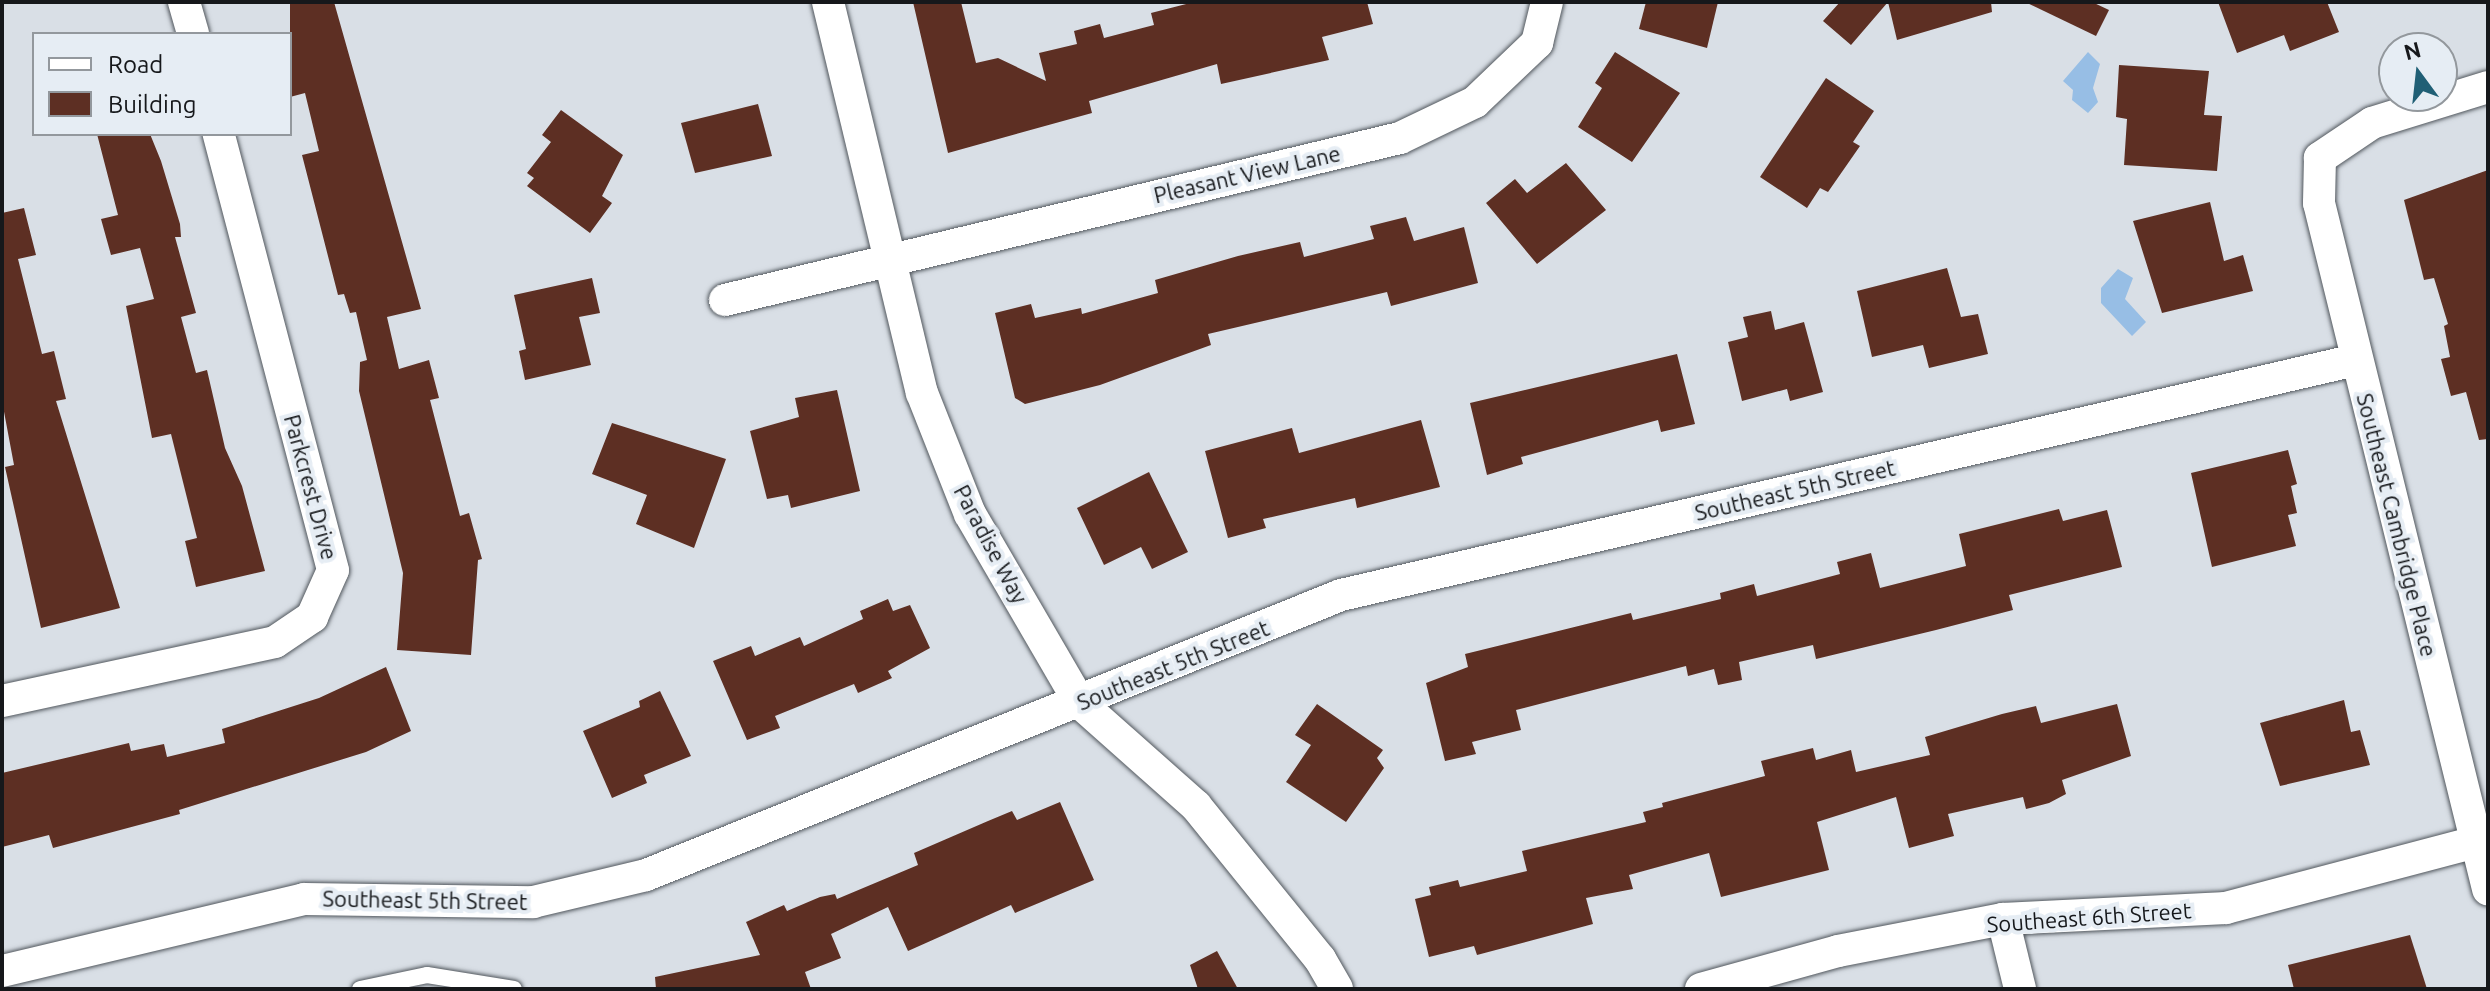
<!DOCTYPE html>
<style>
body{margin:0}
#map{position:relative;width:2490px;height:991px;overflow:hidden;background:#d9dfe6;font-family:Ubuntu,sans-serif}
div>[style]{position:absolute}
.water>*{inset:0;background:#97bee5}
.building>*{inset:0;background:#5d2f23}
.roads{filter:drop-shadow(0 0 2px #51575d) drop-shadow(0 0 2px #51575d)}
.service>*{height:16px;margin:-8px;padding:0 8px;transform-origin:8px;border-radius:8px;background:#fff}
.minor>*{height:32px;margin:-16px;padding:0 16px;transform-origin:16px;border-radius:16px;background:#fff}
span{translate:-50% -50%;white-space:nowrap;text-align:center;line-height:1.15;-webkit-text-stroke:8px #e6edf4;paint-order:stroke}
.street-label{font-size:22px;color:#16181b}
.frame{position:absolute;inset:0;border:4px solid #16181b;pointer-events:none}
.legend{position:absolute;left:32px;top:32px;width:260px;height:104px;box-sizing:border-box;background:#e6edf4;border:2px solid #93989d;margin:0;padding:10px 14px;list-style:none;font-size:24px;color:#16181b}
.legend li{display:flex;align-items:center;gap:16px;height:40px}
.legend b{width:40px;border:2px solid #93989d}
.north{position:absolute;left:2378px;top:32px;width:80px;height:80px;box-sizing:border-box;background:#e6edf4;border:2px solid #93989d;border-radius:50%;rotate:345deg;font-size:22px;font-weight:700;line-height:32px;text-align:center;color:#16181b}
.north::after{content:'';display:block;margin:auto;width:28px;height:36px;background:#205f75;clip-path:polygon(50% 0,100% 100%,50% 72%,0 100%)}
</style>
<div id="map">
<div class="water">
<div style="clip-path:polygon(2088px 52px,2100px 64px,2093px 88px,2098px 102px,2088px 113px,2072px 100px,2073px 90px,2063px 81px)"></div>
<div style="clip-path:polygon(2118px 269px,2133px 278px,2125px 299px,2146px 322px,2132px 336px,2101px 303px,2101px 288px)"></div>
</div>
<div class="building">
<div style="clip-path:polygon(290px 2px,334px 2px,421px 309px,387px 317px,399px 369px,429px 360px,439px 398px,430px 400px,460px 516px,469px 513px,482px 559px,478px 560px,471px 655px,397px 650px,403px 573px,359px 391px,360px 362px,367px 360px,356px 312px,350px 313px,344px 294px,338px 295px,302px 155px,319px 151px,305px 93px,290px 97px)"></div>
<div style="clip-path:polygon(913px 2px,961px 2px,976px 63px,998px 58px,1046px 81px,1039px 53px,1077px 44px,1074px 31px,1100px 24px,1104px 38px,1154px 25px,1151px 13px,1194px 2px,1367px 2px,1373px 24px,1322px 37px,1329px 60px,1221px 84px,1217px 64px,1089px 101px,1092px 113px,948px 153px)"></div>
<div style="clip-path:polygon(1646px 2px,1718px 2px,1707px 48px,1639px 29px)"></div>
<div style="clip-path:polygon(1840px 2px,1991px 2px,1992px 12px,1897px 40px,1888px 2px,1851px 45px,1823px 21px)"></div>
<div style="clip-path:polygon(2025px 2px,2092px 2px,2109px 10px,2096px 36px)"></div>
<div style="clip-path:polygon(2218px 2px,2327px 2px,2339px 32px,2290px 51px,2284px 35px,2237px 53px)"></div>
<div style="clip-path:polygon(1615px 52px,1680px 93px,1632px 162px,1578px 127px,1602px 88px,1595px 83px)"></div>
<div style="clip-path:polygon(2119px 65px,2209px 71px,2204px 115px,2222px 116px,2217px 171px,2124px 165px,2127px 119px,2116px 117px)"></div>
<div style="clip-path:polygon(1826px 78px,1874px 111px,1853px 142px,1860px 146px,1828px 192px,1820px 188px,1807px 208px,1760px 177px)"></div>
<div style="clip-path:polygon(758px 104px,772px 156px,695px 173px,681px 123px)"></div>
<div style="clip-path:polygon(561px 110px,623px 155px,602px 196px,612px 203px,590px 233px,527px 186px,534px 178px,527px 173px,551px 142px,542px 135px)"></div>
<div style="clip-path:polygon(97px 134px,150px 134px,161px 161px,180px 224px,181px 237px,175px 237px,196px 313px,181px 317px,196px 373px,207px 370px,225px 448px,242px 486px,265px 571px,196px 587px,185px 541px,197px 538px,171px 434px,152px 438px,126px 306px,154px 299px,140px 248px,111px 255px,101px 219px,118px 215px)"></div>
<div style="clip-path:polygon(1566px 163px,1606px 210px,1537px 264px,1486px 203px,1515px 179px,1527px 193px)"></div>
<div style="clip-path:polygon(2488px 170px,2488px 439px,2479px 440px,2466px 392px,2451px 396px,2441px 359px,2450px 357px,2444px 326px,2448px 324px,2434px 278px,2424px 280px,2404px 200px)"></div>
<div style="clip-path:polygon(2210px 202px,2224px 261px,2243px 255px,2253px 291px,2162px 313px,2133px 221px)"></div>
<div style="clip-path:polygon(24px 208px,36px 255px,18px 259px,42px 354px,54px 351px,66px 399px,56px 401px,120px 608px,41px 628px,5px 467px,14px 465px,2px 401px,2px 213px)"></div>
<div style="clip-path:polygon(1406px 217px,1414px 241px,1464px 227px,1478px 283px,1391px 306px,1387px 292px,1208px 334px,1211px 345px,1100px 385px,1025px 404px,1015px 398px,995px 313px,1031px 304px,1035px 318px,1081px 308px,1082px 314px,1158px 293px,1155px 280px,1238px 256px,1300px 242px,1304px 257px,1374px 239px,1370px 226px)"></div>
<div style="clip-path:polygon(1947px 268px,1961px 317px,1978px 314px,1988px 354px,1929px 368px,1923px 345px,1872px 357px,1857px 291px)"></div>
<div style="clip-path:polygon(592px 278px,600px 313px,579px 317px,591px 365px,525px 380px,519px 351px,526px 349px,514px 295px)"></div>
<div style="clip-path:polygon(1771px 311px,1775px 330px,1804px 322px,1823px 392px,1790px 401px,1787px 389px,1742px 401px,1728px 342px,1748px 337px,1743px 317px)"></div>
<div style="clip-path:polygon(1677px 354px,1695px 424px,1661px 432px,1658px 420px,1521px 457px,1523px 464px,1487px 475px,1470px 403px)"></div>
<div style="clip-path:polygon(837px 390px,860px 491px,791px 508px,788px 495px,767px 499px,750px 431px,799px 417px,795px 398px)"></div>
<div style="clip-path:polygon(1421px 420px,1440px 487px,1357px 508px,1355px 498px,1263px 519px,1266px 528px,1228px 538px,1205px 451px,1292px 428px,1299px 453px)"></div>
<div style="clip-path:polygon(612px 423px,726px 459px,694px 548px,636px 524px,647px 495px,592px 474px)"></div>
<div style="clip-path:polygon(2288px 450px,2297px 484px,2291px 486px,2297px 513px,2288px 515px,2296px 546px,2212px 567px,2191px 473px)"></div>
<div style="clip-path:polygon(1149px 472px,1188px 552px,1152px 569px,1141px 547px,1104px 565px,1077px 508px)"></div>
<div style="clip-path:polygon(2059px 509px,2063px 521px,2107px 510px,2122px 567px,2009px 595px,2013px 610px,1936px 630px,1816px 659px,1813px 645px,1739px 662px,1742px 680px,1718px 685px,1714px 669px,1688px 676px,1686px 666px,1516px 710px,1521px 730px,1472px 742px,1476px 754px,1445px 761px,1426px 683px,1468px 667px,1465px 654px,1631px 613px,1633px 620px,1721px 599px,1720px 593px,1754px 584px,1757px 596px,1840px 574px,1837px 562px,1871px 553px,1880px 588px,1966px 566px,1959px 534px)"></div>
<div style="clip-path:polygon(888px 599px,893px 611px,910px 605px,930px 648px,888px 671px,892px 678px,858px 693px,854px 684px,775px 716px,780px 728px,747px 740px,713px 661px,751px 646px,755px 656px,800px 637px,804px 646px,863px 619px,860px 611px)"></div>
<div style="clip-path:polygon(386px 667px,411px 731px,366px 752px,179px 810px,180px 814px,53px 848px,49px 835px,2px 847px,2px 773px,129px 743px,131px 751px,164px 744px,167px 757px,225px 743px,222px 729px,319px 698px)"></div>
<div style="clip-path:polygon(660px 691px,691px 756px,644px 775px,647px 783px,612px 798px,583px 731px,640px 707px,639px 701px)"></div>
<div style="clip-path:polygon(2344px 700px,2351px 732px,2360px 730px,2370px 765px,2280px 786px,2260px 723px)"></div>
<div style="clip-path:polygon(1317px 704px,1383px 750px,1377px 758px,1384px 768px,1346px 822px,1286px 782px,1311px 745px,1295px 735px)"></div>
<div style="clip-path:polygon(2117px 704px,2131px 756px,2062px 780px,2066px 794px,2049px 803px,2026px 809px,2023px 797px,1948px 814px,1954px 836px,1909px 848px,1896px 797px,1817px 822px,1829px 870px,1721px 897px,1709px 853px,1629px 875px,1633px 889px,1586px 898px,1593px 924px,1477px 955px,1474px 946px,1429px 957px,1415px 899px,1431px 895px,1429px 887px,1458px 880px,1460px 887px,1527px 871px,1522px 851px,1646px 822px,1643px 812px,1663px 807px,1662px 803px,1765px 776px,1761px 761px,1813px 748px,1816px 760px,1851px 750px,1856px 772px,1930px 755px,1925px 737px,2002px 714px,2036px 706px,2041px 723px)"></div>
<div style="clip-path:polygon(1060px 802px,1094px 880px,1015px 913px,1011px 905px,908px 951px,888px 907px,831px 934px,841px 958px,805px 972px,811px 989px,656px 989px,655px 977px,760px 955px,746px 922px,784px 905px,787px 911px,820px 897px,835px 894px,837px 899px,918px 865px,914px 853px,988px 821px,1012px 811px,1017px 820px)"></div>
<div style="clip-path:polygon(2410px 935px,2427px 989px,2294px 989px,2288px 965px)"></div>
<div style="clip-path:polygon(1217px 951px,1238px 989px,1198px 989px,1190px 965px)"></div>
</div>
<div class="roads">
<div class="service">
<div style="left:360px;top:989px;width:68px;rotate:-11.8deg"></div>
<div style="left:427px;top:975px;width:88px;rotate:9.1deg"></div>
</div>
<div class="minor">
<div style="left:184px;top:2px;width:33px;rotate:74deg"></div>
<div style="left:828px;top:2px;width:402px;rotate:76.5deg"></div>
<div style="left:922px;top:393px;width:130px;rotate:68.4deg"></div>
<div style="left:970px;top:514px;width:219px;rotate:59.8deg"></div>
<div style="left:1080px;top:703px;width:155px;rotate:41.6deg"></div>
<div style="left:1196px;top:806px;width:197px;rotate:51deg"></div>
<div style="left:1320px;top:959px;width:34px;rotate:60deg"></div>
<div style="left:2488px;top:87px;width:121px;rotate:162.8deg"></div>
<div style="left:2372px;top:123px;width:63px;rotate:146.1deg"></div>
<div style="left:2320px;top:158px;width:45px;rotate:91.3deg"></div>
<div style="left:2319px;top:203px;width:707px;rotate:76.16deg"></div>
<div style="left:725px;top:300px;width:694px;rotate:-13.5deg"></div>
<div style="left:1400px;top:138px;width:83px;rotate:-25.6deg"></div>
<div style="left:1475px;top:102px;width:86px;rotate:-43.6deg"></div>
<div style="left:1537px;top:43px;width:42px;rotate:-76.3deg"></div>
<div style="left:2px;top:701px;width:279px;rotate:-12.2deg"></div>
<div style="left:275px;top:642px;width:45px;rotate:-34deg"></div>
<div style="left:312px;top:617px;width:51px;rotate:-65.9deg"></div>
<div style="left:333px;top:570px;width:451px;rotate:-104.7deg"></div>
<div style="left:2003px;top:919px;width:72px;rotate:76.3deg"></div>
<div style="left:2px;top:971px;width:310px;rotate:-13.4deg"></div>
<div style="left:304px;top:899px;width:229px;rotate:0.8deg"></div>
<div style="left:533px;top:902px;width:116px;rotate:-13.4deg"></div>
<div style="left:646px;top:875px;width:749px;rotate:-21.94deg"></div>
<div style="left:1341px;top:595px;width:1042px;rotate:-13.04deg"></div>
<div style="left:1701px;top:989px;width:142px;rotate:-15.5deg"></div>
<div style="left:1838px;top:951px;width:168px;rotate:-11deg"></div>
<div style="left:2003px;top:919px;width:223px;rotate:-2.8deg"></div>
<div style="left:2226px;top:908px;width:259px;rotate:-14.8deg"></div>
</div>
</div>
<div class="street-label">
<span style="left:1247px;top:174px;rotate:-13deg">Pleasant View Lane</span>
<span style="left:311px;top:487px;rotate:75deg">Parkcrest Drive</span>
<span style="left:1795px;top:490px;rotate:-13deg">Southeast 5th Street</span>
<span style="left:2397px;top:525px;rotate:76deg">Southeast Cambridge Place</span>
<span style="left:991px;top:544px;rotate:62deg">Paradise Way</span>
<span style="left:1173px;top:665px;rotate:-22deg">Southeast 5th Street</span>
<span style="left:425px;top:900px;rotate:1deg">Southeast 5th Street</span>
<span style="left:2089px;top:917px;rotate:-4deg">Southeast 6th Street</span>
</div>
<div class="frame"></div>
<ul class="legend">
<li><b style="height:10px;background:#fff"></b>Road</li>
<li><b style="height:22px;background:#5d2f23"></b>Building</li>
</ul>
<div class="north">N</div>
</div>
